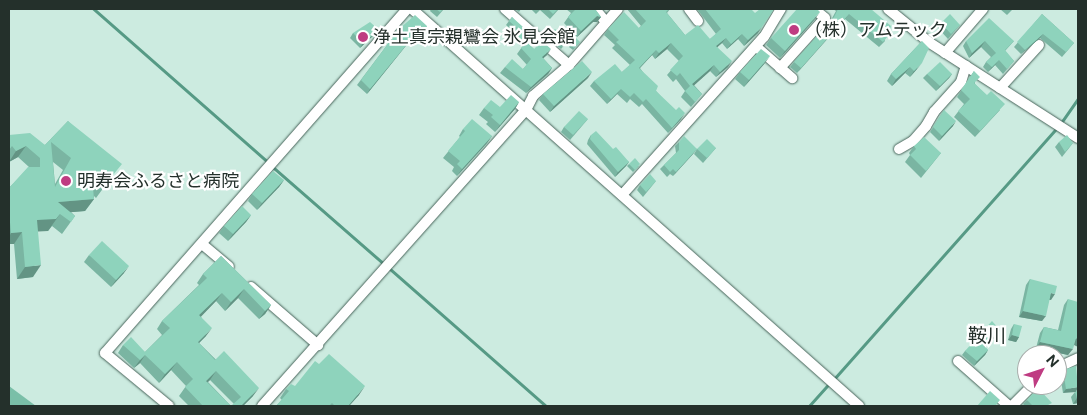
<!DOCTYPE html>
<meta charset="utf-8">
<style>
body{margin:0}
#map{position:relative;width:1087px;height:415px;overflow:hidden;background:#ccebe0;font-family:"Public Sans","Noto Sans JP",sans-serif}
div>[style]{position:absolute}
.forest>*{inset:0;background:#7abfa8}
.stream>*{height:2.5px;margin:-1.25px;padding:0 1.25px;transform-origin:1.25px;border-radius:1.25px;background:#569a85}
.roads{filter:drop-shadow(0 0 1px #48645a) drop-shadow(0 0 1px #48645a)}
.minor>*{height:10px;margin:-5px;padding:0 5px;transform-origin:5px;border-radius:5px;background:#fff}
.wall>*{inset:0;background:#7ab5a2}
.shaded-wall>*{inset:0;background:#639484}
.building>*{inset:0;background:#8ed3bc}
.dots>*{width:14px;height:14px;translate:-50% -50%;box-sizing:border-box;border:2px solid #fff;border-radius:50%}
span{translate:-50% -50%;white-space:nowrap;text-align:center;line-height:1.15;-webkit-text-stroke:4.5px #fff;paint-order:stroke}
.poi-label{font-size:18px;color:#24302b}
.left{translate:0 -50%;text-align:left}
.neighbourhood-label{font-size:19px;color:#24302b}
.frame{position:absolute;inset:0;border:10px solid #24302b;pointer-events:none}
.north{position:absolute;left:1017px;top:345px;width:50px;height:50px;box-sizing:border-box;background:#fff;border:1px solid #a7acaa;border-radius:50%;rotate:49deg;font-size:14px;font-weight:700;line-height:20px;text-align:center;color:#24302b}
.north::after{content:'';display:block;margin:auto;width:18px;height:22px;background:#bf3c82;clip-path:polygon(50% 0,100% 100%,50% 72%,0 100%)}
</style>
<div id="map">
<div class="forest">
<div style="clip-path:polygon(9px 386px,36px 406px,9px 406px)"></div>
</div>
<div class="stream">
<div style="left:94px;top:9px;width:233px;rotate:41.3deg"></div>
<div style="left:1061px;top:123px;width:29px;rotate:-55deg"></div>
<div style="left:273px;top:167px;width:147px;rotate:41.1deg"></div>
<div style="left:388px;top:267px;width:210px;rotate:41.3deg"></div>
<div style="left:834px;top:379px;width:337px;rotate:-48.4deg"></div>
<div style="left:809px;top:406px;width:31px;rotate:-48deg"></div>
</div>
<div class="roads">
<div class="minor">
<div style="left:412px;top:9px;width:598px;rotate:41.61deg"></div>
<div style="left:505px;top:9px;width:85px;rotate:41.2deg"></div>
<div style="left:595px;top:9px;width:16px;rotate:50deg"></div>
<div style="left:689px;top:9px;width:15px;rotate:53deg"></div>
<div style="left:888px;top:9px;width:54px;rotate:39deg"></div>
<div style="left:930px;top:43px;width:176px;rotate:32.7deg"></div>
<div style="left:760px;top:50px;width:43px;rotate:41.2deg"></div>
<div style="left:945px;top:53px;width:58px;rotate:-49.2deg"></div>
<div style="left:780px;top:68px;width:67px;rotate:-48deg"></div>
<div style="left:825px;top:18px;width:14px;rotate:-141deg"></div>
<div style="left:1000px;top:88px;width:58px;rotate:-47.8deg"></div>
<div style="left:899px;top:149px;width:16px;rotate:-30deg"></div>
<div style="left:913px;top:141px;width:20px;rotate:-49deg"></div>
<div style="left:926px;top:126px;width:16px;rotate:-60deg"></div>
<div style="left:934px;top:112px;width:40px;rotate:-48deg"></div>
<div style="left:961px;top:82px;width:17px;rotate:-73deg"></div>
<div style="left:622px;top:195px;width:212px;rotate:-48.1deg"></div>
<div style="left:764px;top:37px;width:33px;rotate:-59deg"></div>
<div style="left:202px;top:244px;width:35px;rotate:40deg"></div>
<div style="left:251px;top:287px;width:89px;rotate:40.9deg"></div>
<div style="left:958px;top:361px;width:68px;rotate:41.4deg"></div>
<div style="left:1057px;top:368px;width:23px;rotate:-25deg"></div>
<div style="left:169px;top:406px;width:83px;rotate:-140.4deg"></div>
<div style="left:105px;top:353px;width:458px;rotate:-48.7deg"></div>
<div style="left:262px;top:406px;width:397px;rotate:-48.3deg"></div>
<div style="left:526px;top:110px;width:16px;rotate:-63deg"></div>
<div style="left:533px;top:96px;width:48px;rotate:-40.7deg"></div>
<div style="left:569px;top:65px;width:74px;rotate:-48.8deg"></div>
<div style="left:1012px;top:406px;width:30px;rotate:-45deg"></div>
</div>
</div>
<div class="wall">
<div style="clip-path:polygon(431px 9px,444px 9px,437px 17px,430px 11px)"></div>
<div style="clip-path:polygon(515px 9px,521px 9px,519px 12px)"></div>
<div style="clip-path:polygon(531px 9px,559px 9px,550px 19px,540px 10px,536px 14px)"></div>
<div style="clip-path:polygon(566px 9px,595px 9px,601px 17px,597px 22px,593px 22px,577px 37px,564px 23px,571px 13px)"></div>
<div style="clip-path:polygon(627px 9px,670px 9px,667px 13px,685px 35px,710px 39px,716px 34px,697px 9px,751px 9px,758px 33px,744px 46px,738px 39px,727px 49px,722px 43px,717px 47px,728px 67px,716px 77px,710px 71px,694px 85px,702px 94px,691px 107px,681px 97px,685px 91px,676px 79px,673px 82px,667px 75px,679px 61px,667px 49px,655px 59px,652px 55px,640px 68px,656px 91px,681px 119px,668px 133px,642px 104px,639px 107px,630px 99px,627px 103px,617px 94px,607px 104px,590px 86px,594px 81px,622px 72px,630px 65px,612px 48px,615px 45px,604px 35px,608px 29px,639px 28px,641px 26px)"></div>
<div style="clip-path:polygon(833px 9px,871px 9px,885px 41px,879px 47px,845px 19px,797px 73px,790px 67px,794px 62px,831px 20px,836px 11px)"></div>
<div style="clip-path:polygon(1000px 9px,1013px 9px,1007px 15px)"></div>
<div style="clip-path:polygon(1042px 14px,1074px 43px,1062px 57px,1040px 38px,1021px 54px,1014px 47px)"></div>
<div style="clip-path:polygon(512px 17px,530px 40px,527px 43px,534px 49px,547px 55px,543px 58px,552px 68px,548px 74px,526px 93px,500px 73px,505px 67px,523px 69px,527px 65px,517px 54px,522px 47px,510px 37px,514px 32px,506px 25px)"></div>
<div style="clip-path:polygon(815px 19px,780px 58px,766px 45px,771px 38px)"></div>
<div style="clip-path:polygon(941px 23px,960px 25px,948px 39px,937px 27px)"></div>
<div style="clip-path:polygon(427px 26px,416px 40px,413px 37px,367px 94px,357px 85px,399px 29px)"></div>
<div style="clip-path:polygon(353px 33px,375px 34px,360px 48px,350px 38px)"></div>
<div style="clip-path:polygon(551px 33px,568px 41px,561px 49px,548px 38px)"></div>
<div style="clip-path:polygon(922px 41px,917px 69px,910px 77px,905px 73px,892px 86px,887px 81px,891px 74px)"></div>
<div style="clip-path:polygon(966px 41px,1014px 41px,1005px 51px,1014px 61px,1003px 74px,995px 65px,988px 72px,983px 67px,986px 62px,991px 57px,981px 47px,969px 58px,963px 46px)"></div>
<div style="clip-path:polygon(580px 42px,573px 50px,569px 47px,570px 44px)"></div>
<div style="clip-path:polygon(765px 63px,744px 87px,735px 79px,740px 72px)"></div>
<div style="clip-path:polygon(974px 71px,975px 84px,1000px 110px,975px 137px,954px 117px,964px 104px,957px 97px)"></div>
<div style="clip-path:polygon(927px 74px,952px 74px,949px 78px,936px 91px,923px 78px)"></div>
<div style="clip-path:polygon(588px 78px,550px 112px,539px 100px,543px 94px)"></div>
<div style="clip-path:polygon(519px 102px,515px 109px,495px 132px,486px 124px,488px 122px,479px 115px,484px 108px,500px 107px)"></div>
<div style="clip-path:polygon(944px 110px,953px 126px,939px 141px,930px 132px)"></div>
<div style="clip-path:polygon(588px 119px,570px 140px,561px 132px,564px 127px)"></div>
<div style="clip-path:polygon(evenodd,68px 121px,113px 175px,96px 198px,94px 196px,94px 199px,85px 211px,71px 212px,75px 216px,62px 234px,52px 226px,48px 231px,38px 231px,33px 277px,17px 279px,14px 244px,9px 244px,9px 188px,29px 167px,18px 157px,9px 162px,9px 135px,45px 145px,68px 121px,53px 162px,63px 170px,55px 184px,53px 162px)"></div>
<div style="clip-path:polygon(463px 129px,492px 136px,487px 143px,457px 176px,452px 171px,454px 167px,443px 158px,460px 137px,459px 136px)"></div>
<div style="clip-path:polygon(591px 135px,629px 162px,626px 166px,615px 177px,587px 144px,588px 140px)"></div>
<div style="clip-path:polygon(679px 142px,697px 149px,693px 154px,673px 176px,670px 174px,667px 177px,660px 169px,676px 153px,675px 146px)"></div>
<div style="clip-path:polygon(1059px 142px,1073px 143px,1062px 157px,1055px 147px)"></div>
<div style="clip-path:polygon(914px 146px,941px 153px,921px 178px,905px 162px,910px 155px,909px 153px)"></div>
<div style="clip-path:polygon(716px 148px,703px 163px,694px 154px,697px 149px)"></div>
<div style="clip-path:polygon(629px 164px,639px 166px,633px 172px,627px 166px)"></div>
<div style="clip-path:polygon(284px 180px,279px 187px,257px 210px,248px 201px,252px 194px)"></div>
<div style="clip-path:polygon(656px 181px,643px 197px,637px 190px,640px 185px)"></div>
<div style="clip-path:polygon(251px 215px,246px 222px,228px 241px,219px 233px,224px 226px)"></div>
<div style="clip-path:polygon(89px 255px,124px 273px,111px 287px,84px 262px)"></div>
<div style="clip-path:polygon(evenodd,221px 256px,271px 305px,265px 314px,259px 319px,238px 298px,225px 311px,216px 301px,201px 316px,206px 336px,199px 343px,253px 396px,243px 406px,189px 406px,179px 396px,186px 386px,171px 370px,159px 383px,140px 363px,134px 368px,118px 353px,123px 345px,145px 352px,162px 335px,157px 329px,162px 321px,199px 285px,197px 283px,203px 274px,221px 256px,210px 380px,234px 404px,231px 406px,208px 382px,210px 380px)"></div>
<div style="clip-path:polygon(1030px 279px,1051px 300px,1049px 300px,1042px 321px,1019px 317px,1026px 285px)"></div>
<div style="clip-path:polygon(1068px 299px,1074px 345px,1068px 355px,1036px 348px,1040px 333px,1044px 327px,1058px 330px,1064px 305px)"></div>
<div style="clip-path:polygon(1014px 324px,1019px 337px,1016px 342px,1008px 340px,1011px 329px)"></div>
<div style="clip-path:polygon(997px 335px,985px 347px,988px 350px,985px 355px,974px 366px,962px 355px,965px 351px)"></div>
<div style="clip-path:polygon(1063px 370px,1078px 383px,1063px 393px,1060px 374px)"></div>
<div style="clip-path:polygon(295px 386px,359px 395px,349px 406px,276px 406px,282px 400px,280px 398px,286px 389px)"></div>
<div style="clip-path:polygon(1078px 391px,1078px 403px,1073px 404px,1071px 397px,1075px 392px)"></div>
<div style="clip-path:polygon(1027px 400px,1050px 406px,1025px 406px,1023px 404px)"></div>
</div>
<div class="shaded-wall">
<div style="clip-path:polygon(820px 12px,815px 19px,780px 58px,785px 51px)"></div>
<div style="clip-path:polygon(849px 14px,845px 19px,797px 73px,801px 68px)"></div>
<div style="clip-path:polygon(597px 16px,601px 17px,597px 22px,593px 22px,577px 37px,581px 31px)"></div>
<div style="clip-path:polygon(762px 27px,758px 33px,744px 46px,748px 40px)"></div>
<div style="clip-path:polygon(379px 30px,375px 34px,360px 48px,363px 43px)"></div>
<div style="clip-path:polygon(417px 32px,413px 37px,367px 94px,370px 89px)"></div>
<div style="clip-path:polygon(742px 34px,738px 39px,727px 49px,731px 44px)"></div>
<div style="clip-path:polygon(1043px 34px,1040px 38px,1021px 54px,1025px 50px)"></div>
<div style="clip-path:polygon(726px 38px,722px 43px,712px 52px,716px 46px)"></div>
<div style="clip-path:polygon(985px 41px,981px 47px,969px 58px,972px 53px)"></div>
<div style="clip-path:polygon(671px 43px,667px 49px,655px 59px,659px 53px)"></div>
<div style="clip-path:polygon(551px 49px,547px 55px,538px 63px,542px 57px)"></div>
<div style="clip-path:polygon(656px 50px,652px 55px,635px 73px,639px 68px)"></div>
<div style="clip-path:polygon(770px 56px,765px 63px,744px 87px,749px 80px)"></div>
<div style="clip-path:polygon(999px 60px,995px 65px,988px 72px,992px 67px)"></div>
<div style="clip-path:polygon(732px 61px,728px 67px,716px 77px,720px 72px)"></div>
<div style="clip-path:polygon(922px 63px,917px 69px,910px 77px,914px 71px)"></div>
<div style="clip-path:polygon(714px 65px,710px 71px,689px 90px,692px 84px)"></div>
<div style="clip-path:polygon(910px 67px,905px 73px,892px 86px,896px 79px)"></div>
<div style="clip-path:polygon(552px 68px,548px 74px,526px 93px,531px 87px)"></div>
<div style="clip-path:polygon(592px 72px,588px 78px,550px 112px,554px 106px)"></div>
<div style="clip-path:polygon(952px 74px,949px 78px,936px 91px,940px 86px)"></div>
<div style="clip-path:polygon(621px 89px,617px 94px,607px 104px,611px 99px)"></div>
<div style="clip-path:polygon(519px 102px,515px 109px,495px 132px,500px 125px)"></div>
<div style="clip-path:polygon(685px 113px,681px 119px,668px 133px,672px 128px)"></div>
<div style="clip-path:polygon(956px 121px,953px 126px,939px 141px,942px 136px)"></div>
<div style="clip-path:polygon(492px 136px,487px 143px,457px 176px,462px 169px)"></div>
<div style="clip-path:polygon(26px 146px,18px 157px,9px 162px,16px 151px)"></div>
<div style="clip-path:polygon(697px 149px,693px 154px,673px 176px,676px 172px)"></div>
<div style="clip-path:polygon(629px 162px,626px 166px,615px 177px,618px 172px)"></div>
<div style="clip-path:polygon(284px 180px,279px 187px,257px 210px,262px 203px)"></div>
<div style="clip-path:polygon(94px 199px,85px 211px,50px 214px,58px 202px)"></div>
<div style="clip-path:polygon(60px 214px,48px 231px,29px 232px,37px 220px)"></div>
<div style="clip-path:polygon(251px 215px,246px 222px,228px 241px,233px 234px)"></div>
<div style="clip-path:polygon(22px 232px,14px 244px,9px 244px,9px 237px,11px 233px)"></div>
<div style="clip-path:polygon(41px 265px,33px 277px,17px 279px,25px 267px)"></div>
<div style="clip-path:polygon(129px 266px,124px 273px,111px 287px,116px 280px)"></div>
<div style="clip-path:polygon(244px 289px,238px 298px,225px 311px,231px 302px)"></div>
<div style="clip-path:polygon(222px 293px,216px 301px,194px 324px,199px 315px)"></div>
<div style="clip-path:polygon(1051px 293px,1055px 294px,1051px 300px,1046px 299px)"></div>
<div style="clip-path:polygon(271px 305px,265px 314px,259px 319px,265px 311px)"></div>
<div style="clip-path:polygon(1023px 311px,1046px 316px,1042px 321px,1019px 317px)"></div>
<div style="clip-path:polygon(212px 328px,206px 336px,192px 350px,198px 342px)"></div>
<div style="clip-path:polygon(1000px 330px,997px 335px,981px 351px,984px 346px)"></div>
<div style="clip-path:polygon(1012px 335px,1019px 337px,1016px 342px,1008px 340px)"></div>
<div style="clip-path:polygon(1076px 338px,1078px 339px,1078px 347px,1072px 344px)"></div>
<div style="clip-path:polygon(1040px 342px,1073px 349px,1068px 355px,1036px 348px)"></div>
<div style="clip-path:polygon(988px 350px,985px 355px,974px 366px,977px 361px)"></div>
<div style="clip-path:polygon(145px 355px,140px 363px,134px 368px,140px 360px)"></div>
<div style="clip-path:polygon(177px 362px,171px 370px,159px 383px,165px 374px)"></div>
<div style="clip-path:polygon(216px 371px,210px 380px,200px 389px,206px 381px)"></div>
<div style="clip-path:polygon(365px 386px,359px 395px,349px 406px,348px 406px)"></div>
<div style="clip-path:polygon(1078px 387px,1076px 392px,1063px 393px,1066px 389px)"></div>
<div style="clip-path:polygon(259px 388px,253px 396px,243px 406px,240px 406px)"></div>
<div style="clip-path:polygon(1077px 398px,1078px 398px,1078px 403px,1073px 404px)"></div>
</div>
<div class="building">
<div style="clip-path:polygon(436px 9px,443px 9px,440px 12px)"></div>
<div style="clip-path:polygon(548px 9px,558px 9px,553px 14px)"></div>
<div style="clip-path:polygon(576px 9px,595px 9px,601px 17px,597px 16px,581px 31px,568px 17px)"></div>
<div style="clip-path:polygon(635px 9px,669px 9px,666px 12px,685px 35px,698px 25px,710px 39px,721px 29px,705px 9px,751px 9px,755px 13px,760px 9px,774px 9px,762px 27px,748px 40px,742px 34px,731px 44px,726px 38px,716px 46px,732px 61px,720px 72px,714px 65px,692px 84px,702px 94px,695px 102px,685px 91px,690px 86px,680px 73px,677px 76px,670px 70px,683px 56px,671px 43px,659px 53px,656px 50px,639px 68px,658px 86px,656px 91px,676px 110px,679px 107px,685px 113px,672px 128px,646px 99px,643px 102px,634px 93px,630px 97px,621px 89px,611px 99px,594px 81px,615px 64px,622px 72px,635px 60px,616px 42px,619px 40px,608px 29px,624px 12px,639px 28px,646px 21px)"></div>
<div style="clip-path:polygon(797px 9px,817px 9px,820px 12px,785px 51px,771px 38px)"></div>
<div style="clip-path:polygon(838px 9px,871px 9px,891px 26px,888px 36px,883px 42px,849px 14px,801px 68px,794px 62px,834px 17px)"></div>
<div style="clip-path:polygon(950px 14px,960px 25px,951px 34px,941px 23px)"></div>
<div style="clip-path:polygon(1042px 14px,1074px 43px,1066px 52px,1043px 34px,1025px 50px,1017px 42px)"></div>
<div style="clip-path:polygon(415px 15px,427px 26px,420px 35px,417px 32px,370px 89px,361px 80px,399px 29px)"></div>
<div style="clip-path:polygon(512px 17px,533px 36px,526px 44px,513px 33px,517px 28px,509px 21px)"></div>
<div style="clip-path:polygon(989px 18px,1014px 41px,1005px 50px,1014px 61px,1007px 69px,999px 60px,992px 67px,986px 62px,996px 53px,985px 41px,972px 53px,966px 41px)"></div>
<div style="clip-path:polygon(370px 22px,379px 30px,363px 43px,353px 33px)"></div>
<div style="clip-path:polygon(555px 29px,568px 41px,565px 44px,551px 33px)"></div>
<div style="clip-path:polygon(576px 38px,580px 42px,574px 48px,570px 44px)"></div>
<div style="clip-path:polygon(542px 41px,551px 49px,542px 57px,552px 68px,531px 87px,505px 67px,512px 59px,523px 69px,531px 59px,521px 48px,527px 43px,534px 49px)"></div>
<div style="clip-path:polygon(922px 41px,929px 48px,922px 63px,914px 71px,910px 67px,896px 79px,891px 74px)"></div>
<div style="clip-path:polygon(761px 49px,770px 56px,749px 80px,740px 72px)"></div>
<div style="clip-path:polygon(582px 61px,592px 72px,554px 106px,543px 94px)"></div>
<div style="clip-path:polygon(940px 62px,952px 74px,940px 86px,927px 74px)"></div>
<div style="clip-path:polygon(974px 71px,980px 77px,974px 83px,987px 95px,991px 91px,1005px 104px,980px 131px,958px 111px,970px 99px,961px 90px)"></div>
<div style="clip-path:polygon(511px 95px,519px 102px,500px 125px,491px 117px,493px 115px,484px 108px,491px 100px,500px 107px)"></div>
<div style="clip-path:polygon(944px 110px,956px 121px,942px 136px,933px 127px)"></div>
<div style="clip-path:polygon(579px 111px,588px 119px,573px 135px,564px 127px)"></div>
<div style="clip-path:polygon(472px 119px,492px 136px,462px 169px,457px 164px,460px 161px,448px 151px,465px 131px,463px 129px)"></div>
<div style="clip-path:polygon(evenodd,68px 121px,122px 164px,104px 186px,92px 176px,94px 199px,58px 202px,75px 216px,71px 222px,60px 214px,56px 219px,37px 220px,41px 265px,25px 267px,22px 232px,11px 233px,9px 211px,9px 188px,28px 167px,40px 167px,40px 158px,26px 146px,16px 151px,12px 146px,9px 150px,9px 135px,30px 133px,45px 145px,68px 121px,51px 142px,71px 158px,55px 187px,51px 142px)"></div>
<div style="clip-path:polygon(596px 131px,613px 149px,616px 147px,629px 162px,618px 172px,590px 139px,591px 135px)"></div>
<div style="clip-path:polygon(1067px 135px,1073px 143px,1065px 152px,1059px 142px)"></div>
<div style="clip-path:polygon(684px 136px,697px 149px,676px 172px,673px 169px,670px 172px,664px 165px,679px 150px,679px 142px)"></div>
<div style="clip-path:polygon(924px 137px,941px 153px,926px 171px,910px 155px,916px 149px,914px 146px)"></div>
<div style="clip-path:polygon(707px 139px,716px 148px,707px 158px,697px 149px)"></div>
<div style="clip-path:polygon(635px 158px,640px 164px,635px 170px,629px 164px)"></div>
<div style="clip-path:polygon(273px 171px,284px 180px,262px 203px,252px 194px)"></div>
<div style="clip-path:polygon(650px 174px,656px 181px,646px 192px,640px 185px)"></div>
<div style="clip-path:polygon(242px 206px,251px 215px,233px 234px,224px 226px)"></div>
<div style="clip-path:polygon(102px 241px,129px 266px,116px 280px,89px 255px)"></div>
<div style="clip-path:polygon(evenodd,221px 256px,271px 305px,265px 311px,244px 289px,231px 302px,222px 293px,199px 315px,212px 328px,198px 342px,215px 360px,224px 351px,259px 388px,241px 406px,203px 406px,185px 387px,193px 379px,177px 362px,165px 374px,145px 355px,140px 360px,123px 345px,131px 337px,145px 352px,170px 328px,162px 321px,207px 278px,203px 274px,221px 256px,216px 371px,241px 397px,231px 406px,206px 381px,216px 371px)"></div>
<div style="clip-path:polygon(1030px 279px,1057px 286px,1055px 294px,1051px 293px,1046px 316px,1023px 311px)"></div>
<div style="clip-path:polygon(1068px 299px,1078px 302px,1078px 339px,1076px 338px,1073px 349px,1040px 342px,1044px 327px,1061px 331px)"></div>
<div style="clip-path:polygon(992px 321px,1000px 330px,984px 346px,988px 350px,977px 361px,965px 351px)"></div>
<div style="clip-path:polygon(1014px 324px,1022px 326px,1019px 337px,1012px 335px)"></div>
<div style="clip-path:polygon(329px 354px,365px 386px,348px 406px,335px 406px,332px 403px,329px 406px,276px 406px,289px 391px,286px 389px,291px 384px,295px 386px,315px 361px,319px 364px)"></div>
<div style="clip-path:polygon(1076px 366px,1078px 387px,1066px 389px,1063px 370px)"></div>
<div style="clip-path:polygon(1038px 388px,1052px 403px,1046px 406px,1033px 406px,1027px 400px)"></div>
<div style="clip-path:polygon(990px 391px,1000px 400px,995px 406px,977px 406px)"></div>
<div style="clip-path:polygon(1078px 391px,1078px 398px,1077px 398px,1075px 392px)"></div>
</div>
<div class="dots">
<div style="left:794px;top:30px;background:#bf3c82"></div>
<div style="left:363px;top:37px;background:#bf3c82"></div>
<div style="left:66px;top:181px;background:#bf3c82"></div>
</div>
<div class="poi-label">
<span class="left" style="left:804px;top:30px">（株）アムテック</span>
<span class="left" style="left:373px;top:37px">浄土真宗親鸞会 氷見会館</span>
<span class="left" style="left:77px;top:181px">明寿会ふるさと病院</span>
</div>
<div class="neighbourhood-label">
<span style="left:987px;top:336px">鞍川</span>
</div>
<div class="frame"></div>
<div class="north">N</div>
</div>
